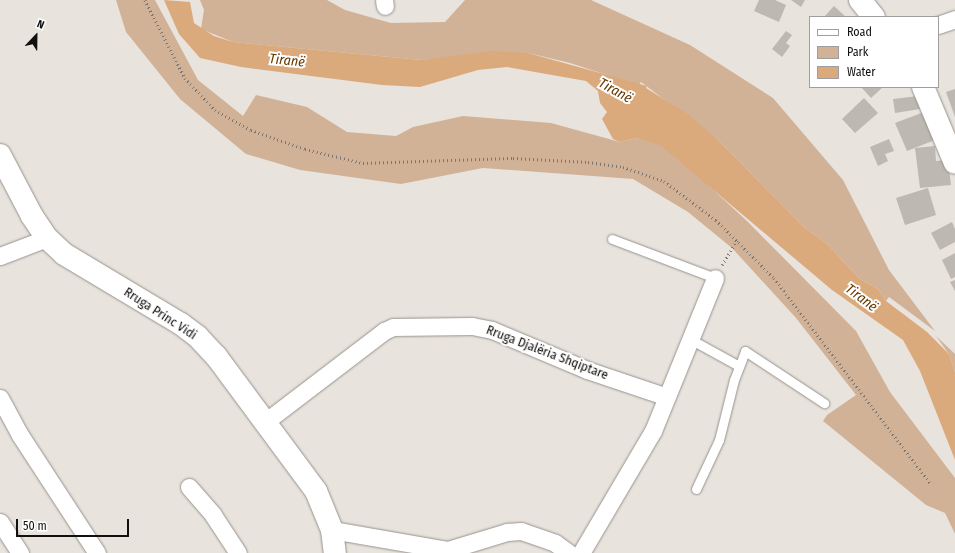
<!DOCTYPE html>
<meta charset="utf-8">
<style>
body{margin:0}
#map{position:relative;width:955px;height:553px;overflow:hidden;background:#e9e3dd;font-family:"Fira Sans Condensed",sans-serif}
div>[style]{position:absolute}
.green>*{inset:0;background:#d1b297}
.water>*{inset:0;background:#daaa7d}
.building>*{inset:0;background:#beb8b2}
.path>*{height:2.5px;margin-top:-1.25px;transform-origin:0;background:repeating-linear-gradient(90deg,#7a7672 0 1px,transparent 0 4px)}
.roads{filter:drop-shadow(0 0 1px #97928d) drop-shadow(0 0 1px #97928d)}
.service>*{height:9px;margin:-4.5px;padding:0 4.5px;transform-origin:4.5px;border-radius:4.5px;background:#fff}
.minor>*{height:17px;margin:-8.5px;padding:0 8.5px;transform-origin:8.5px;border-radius:8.5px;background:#fff}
.tertiary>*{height:22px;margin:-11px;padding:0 11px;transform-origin:11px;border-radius:11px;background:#fff}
span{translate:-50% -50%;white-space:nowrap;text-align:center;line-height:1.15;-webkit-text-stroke:4px #fff;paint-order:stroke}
.street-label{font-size:13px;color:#12100e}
.water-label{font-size:14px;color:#643800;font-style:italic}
.legend{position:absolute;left:809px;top:16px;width:130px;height:72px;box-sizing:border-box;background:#fff;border:1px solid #a09f9f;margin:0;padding:5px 7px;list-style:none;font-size:12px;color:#12100e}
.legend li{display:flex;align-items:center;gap:8px;height:20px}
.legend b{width:20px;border:1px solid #a09f9f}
.north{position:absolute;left:16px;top:16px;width:40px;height:40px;-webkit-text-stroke:3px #fff;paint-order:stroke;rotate:22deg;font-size:11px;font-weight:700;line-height:16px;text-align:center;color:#12100e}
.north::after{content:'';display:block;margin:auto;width:14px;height:18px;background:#12100e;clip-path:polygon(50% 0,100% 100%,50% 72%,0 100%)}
.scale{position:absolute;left:16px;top:519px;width:113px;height:18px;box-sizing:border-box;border:2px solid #12100e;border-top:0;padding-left:5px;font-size:12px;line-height:14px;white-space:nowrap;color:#12100e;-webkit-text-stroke:3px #fff;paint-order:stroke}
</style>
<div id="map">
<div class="green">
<div style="clip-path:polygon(116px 0,155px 0,198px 80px,243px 116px,256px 95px,307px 107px,347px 132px,396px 136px,413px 127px,463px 116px,551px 123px,620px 142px,636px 138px,660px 144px,682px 161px,747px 221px,856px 331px,890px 392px,955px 478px,955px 534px,945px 513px,926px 505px,823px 421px,827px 415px,856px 395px,796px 318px,732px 248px,688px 212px,633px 179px,483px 168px,401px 184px,300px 170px,246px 154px,180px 99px,126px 32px)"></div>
<div style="clip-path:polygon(200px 0,327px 0,345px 10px,391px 23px,445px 22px,465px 0,591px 0,690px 45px,773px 98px,843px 180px,889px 270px,935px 331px,889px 297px,886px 301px,878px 289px,860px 279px,826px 243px,805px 228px,719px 141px,641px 82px,639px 85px,628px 82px,570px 63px,528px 53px,421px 60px,233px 42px,201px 29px,204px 10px)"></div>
<div style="clip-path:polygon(936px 336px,955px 354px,955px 372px,949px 354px)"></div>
</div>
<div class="water">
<div style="clip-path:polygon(164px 0,190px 2px,194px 23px,214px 36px,233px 42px,421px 60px,491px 51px,528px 53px,647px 86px,646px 88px,689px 115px,719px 141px,805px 228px,826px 243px,860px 279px,878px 289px,886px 301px,927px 332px,949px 354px,955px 372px,955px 460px,920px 371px,903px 340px,832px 290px,660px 145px,636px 138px,620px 142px,613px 139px,602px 119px,607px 112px,600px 103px,598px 91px,586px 81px,507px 67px,478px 70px,420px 87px,382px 85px,241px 67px,200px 58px,179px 34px)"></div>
</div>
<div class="building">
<div style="clip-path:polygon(759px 0,775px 0,786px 5px,779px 22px,754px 11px)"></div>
<div style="clip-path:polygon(791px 0,805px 0,801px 7px)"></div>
<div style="clip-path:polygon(834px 6px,846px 17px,824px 17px)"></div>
<div style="clip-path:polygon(786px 31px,792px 35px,786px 43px,790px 46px,782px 57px,772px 49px)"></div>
<div style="clip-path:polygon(861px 87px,883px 87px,871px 98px)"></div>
<div style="clip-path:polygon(955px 89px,955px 117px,946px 92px)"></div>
<div style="clip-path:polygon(918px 96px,920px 109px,895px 113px,893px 99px)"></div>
<div style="clip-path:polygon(864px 98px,878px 113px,855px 133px,842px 119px)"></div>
<div style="clip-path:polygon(924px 112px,935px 140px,907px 151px,895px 123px)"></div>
<div style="clip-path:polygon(889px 139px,894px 151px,885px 154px,888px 161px,878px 166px,870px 147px)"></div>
<div style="clip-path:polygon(935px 146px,936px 161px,948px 160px,951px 185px,920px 188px,915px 148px)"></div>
<div style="clip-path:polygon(928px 188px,936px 215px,905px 225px,896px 198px)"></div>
<div style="clip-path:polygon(952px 222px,955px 229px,955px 242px,940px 250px,931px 233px)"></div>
<div style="clip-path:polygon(955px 253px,955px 277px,951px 279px,942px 260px)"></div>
<div style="clip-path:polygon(955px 280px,955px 291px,950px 282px)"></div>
</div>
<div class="path">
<div style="left:145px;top:0;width:88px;rotate:62.9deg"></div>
<div style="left:185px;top:78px;width:44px;rotate:46.8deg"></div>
<div style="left:215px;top:110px;width:41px;rotate:29.1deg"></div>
<div style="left:251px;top:130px;width:57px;rotate:19.4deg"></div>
<div style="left:305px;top:149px;width:60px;rotate:13.6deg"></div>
<div style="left:363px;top:163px;width:150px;rotate:-1.9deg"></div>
<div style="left:513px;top:158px;width:75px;rotate:3.1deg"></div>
<div style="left:588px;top:162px;width:35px;rotate:8deg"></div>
<div style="left:623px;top:167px;width:43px;rotate:18.9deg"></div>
<div style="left:664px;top:181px;width:65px;rotate:36.9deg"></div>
<div style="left:716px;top:220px;width:82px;rotate:45deg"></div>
<div style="left:774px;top:278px;width:258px;rotate:52.7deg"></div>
<div style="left:722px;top:265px;width:29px;rotate:-59deg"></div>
</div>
<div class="roads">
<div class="service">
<div style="left:612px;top:239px;width:110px;rotate:20.7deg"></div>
<div style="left:690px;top:339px;width:56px;rotate:28.9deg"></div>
<div style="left:696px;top:489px;width:54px;rotate:-64.9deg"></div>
<div style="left:719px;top:440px;width:62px;rotate:-76deg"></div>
<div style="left:734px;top:380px;width:31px;rotate:-69deg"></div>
<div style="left:745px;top:351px;width:95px;rotate:33.4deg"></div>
</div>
<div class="minor">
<div style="left:384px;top:0;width:6px;rotate:81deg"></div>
<div style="left:938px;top:25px;width:18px;rotate:-19deg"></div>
<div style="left:0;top:256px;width:50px;rotate:-21deg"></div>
<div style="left:0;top:398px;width:42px;rotate:61.6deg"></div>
<div style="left:20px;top:435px;width:141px;rotate:56.9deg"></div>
<div style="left:265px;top:422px;width:150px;rotate:-37.4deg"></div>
<div style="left:384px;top:331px;width:10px;rotate:-24deg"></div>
<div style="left:393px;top:327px;width:79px;rotate:-0.7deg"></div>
<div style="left:472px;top:326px;width:20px;rotate:11deg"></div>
<div style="left:492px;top:330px;width:103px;rotate:22.8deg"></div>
<div style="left:587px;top:370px;width:84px;rotate:18.6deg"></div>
<div style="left:189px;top:487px;width:37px;rotate:49deg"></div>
<div style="left:213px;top:515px;width:45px;rotate:56.7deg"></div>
<div style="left:0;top:522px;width:37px;rotate:57deg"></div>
<div style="left:332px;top:530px;width:118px;rotate:9.8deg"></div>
<div style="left:448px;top:550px;width:62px;rotate:-17deg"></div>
<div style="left:507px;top:532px;width:14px;rotate:-4deg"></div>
<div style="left:521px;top:531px;width:36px;rotate:19deg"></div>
<div style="left:555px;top:543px;width:17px;rotate:36deg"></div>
<div style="left:581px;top:553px;width:142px;rotate:-59.5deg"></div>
<div style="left:653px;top:431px;width:165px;rotate:-67.9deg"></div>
</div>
<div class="tertiary">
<div style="left:860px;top:0;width:22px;rotate:51deg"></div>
<div style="left:923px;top:87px;width:82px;rotate:67.2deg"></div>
<div style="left:0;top:155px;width:69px;rotate:62.3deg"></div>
<div style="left:32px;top:216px;width:27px;rotate:56deg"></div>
<div style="left:47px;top:238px;width:23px;rotate:43deg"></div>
<div style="left:64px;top:254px;width:136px;rotate:30.9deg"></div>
<div style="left:181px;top:324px;width:21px;rotate:37deg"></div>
<div style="left:198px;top:337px;width:26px;rotate:47deg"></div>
<div style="left:216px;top:356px;width:168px;rotate:53.5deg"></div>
<div style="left:316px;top:491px;width:42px;rotate:67.7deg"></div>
<div style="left:332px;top:530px;width:23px;rotate:83deg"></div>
</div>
</div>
<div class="street-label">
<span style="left:160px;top:314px;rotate:33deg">Rruga Princ Vidi</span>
<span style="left:547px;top:353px;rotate:21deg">Rruga Djalëria Shqiptare</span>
</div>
<div class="water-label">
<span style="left:287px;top:61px;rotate:6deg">Tiranë</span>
<span style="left:615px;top:91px;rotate:29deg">Tiranë</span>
<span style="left:861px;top:298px;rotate:37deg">Tiranë</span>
</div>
<ul class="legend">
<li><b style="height:5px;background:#fff"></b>Road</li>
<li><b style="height:11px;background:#d1b297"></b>Park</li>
<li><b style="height:11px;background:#daaa7d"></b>Water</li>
</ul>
<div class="north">N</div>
<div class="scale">50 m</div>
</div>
